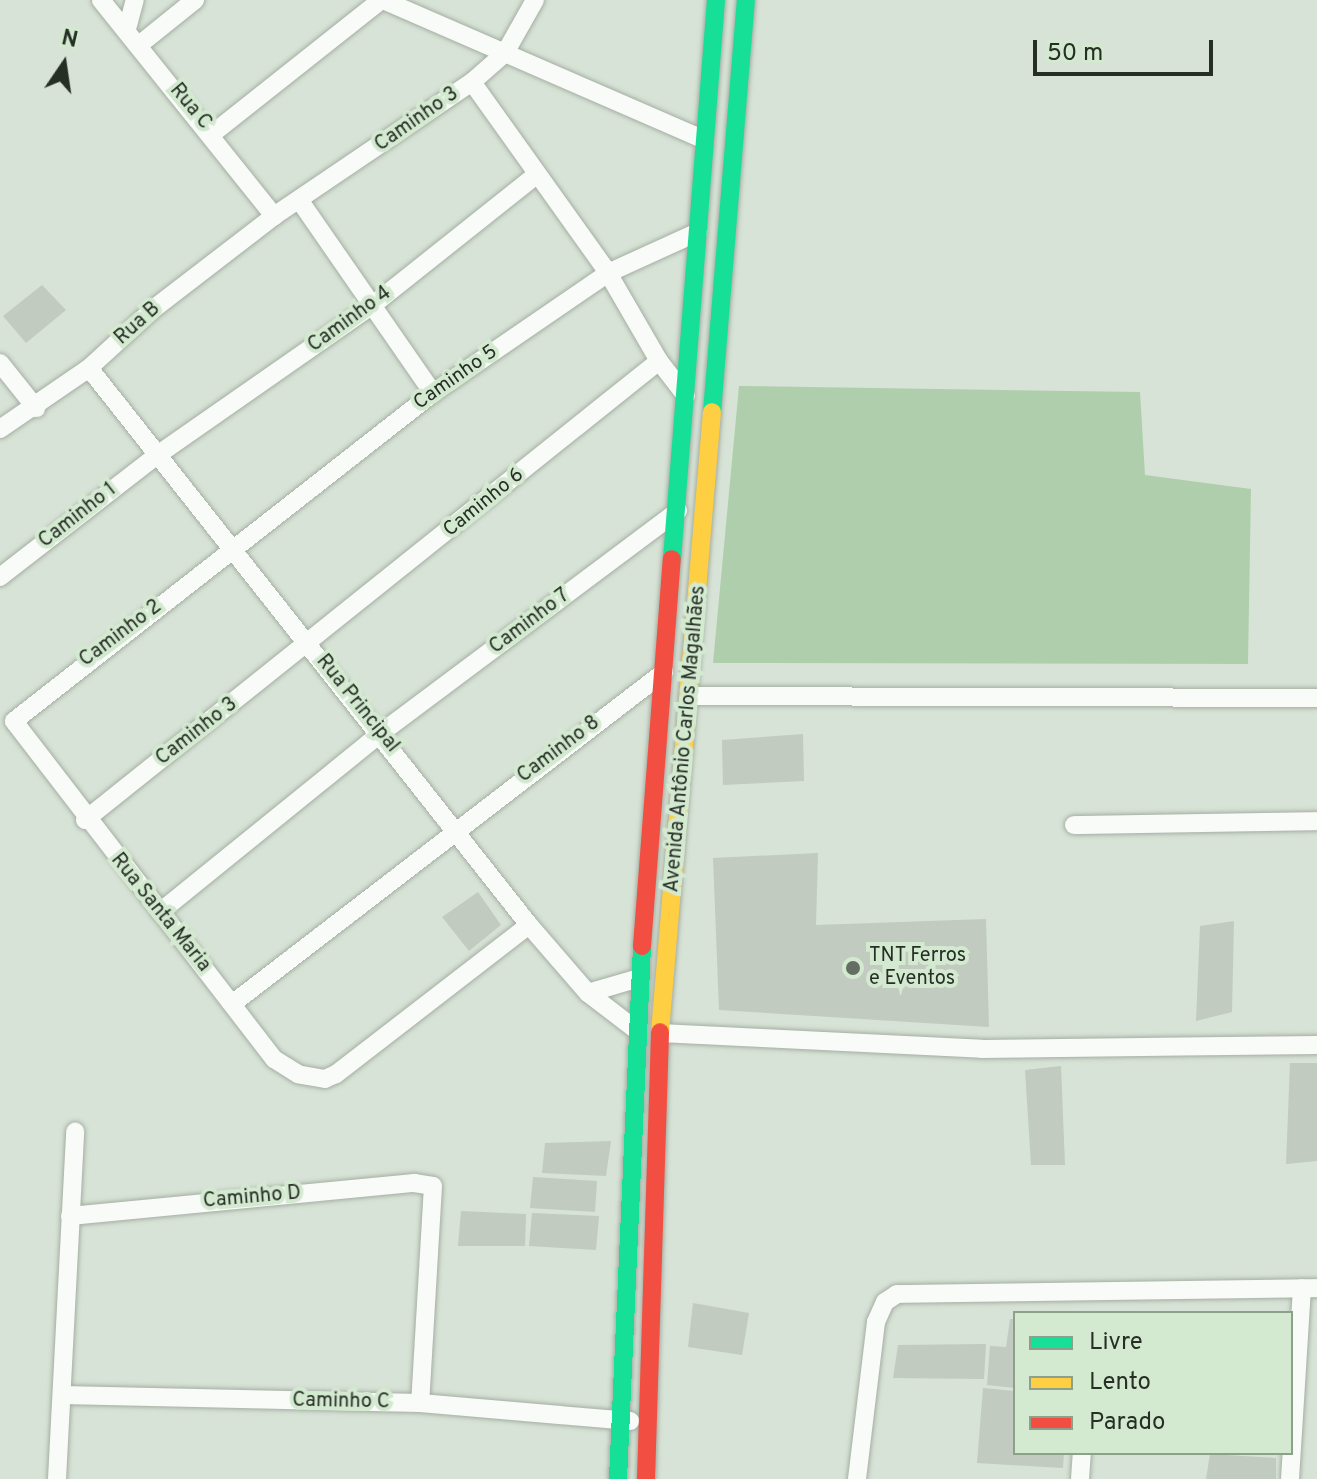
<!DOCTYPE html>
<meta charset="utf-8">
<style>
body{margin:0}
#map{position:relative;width:1317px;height:1479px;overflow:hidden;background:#d7e3d6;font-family:Overpass,sans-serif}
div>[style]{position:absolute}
.green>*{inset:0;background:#afcfac}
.building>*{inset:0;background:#c1cbc0}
.roads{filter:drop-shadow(0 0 2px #a5aea3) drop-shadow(0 0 2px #a5aea3)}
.street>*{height:18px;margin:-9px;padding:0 9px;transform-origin:9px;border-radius:9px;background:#f9fbf9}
.fast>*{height:18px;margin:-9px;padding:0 9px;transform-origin:9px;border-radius:9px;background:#16e098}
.slow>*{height:18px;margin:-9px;padding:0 9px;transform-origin:9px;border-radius:9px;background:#ffcf43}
.jam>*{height:18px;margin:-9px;padding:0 9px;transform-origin:9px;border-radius:9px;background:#f24e42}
.dots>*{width:22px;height:22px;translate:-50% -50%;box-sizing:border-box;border:4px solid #d3e9d0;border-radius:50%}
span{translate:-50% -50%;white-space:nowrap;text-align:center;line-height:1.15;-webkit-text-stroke:8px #d3e9d0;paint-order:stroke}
.street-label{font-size:20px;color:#262f25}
.poi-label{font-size:20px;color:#262f25}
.left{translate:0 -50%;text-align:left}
.legend{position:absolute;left:1013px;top:1311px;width:280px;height:144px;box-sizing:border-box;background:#d3e9d0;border:2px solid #8e9f8c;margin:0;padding:10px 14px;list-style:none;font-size:24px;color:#262f25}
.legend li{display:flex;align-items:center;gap:16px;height:40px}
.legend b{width:40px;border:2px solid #8e9f8c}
.north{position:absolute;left:24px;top:24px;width:80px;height:80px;-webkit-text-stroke:6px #d3e9d0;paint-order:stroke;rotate:13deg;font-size:22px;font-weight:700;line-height:32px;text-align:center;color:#262f25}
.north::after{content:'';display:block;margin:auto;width:28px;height:36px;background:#262f25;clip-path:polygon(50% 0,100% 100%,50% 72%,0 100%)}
.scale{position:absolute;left:1033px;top:40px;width:180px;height:36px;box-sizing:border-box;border:4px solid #262f25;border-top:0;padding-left:10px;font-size:24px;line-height:28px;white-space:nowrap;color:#262f25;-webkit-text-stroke:6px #d3e9d0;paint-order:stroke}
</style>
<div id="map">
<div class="green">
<div style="clip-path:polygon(739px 386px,1140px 392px,1145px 475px,1251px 489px,1248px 664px,713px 663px)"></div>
</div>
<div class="building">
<div style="clip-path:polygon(42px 285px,66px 310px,26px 343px,3px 316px)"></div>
<div style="clip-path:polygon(803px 734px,804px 781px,723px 785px,722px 740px)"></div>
<div style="clip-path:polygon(818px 853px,816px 925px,986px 919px,989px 1027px,719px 1010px,713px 858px)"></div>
<div style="clip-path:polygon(478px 892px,501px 925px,469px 951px,442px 917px)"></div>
<div style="clip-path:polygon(1234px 921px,1232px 1012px,1196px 1021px,1200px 926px)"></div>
<div style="clip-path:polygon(1290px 1063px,1317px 1063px,1317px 1161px,1286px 1164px)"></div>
<div style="clip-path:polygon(1061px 1066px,1065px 1165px,1031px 1165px,1025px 1070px)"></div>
<div style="clip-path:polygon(611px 1141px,606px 1176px,542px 1173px,545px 1143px)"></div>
<div style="clip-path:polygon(533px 1177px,597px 1181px,595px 1212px,530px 1208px)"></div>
<div style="clip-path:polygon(461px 1211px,526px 1214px,525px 1246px,458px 1246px)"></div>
<div style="clip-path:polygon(532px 1213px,599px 1216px,596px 1250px,529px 1246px)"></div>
<div style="clip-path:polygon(693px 1303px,749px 1313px,742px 1355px,688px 1347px)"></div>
<div style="clip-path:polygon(1010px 1319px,1015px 1319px,1015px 1388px,987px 1385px,990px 1346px,1006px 1347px)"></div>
<div style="clip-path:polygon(986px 1344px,984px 1379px,893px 1378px,898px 1345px)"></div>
<div style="clip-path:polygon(983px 1388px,1015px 1391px,1015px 1453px,1064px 1453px,1063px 1468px,977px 1463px)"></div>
<div style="clip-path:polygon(1210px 1454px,1276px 1458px,1276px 1479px,1206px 1479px)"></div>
</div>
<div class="roads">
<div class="street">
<div style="left:101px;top:0;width:277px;rotate:51.3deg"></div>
<div style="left:383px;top:0;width:351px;rotate:23.5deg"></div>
<div style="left:127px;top:29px;width:30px;rotate:-75deg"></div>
<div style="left:139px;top:45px;width:72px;rotate:-38.8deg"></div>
<div style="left:472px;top:82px;width:234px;rotate:54.5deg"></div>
<div style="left:608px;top:273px;width:102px;rotate:59.9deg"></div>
<div style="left:659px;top:361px;width:44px;rotate:52.4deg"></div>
<div style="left:212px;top:134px;width:216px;rotate:-38.4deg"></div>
<div style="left:300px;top:201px;width:234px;rotate:55.3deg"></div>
<div style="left:0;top:363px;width:58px;rotate:51.3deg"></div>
<div style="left:89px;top:368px;width:710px;rotate:51.69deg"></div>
<div style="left:529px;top:925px;width:90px;rotate:49.1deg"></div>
<div style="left:588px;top:993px;width:61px;rotate:37.6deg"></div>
<div style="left:0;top:429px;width:108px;rotate:-34.4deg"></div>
<div style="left:89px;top:368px;width:86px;rotate:-42.6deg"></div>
<div style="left:152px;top:310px;width:154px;rotate:-37.6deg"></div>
<div style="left:274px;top:216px;width:239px;rotate:-34.1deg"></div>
<div style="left:472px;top:82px;width:44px;rotate:-41.3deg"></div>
<div style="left:505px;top:53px;width:61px;rotate:-60.5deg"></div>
<div style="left:0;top:577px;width:197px;rotate:-37.8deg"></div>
<div style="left:156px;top:456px;width:266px;rotate:-34.9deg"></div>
<div style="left:374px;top:304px;width:207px;rotate:-38.5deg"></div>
<div style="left:691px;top:696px;width:626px;rotate:0.18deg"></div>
<div style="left:85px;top:820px;width:735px;rotate:-38.65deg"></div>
<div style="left:1074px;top:825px;width:243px;rotate:-0.9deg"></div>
<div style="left:160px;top:912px;width:284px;rotate:-39deg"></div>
<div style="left:381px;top:733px;width:371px;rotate:-36.8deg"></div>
<div style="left:529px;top:925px;width:244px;rotate:142.3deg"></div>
<div style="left:336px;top:1074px;width:12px;rotate:156deg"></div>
<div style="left:325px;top:1079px;width:27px;rotate:-170deg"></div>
<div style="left:298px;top:1074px;width:28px;rotate:-148deg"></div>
<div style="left:274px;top:1059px;width:426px;rotate:-127.6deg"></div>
<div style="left:14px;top:721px;width:532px;rotate:-38.05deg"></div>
<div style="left:433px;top:393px;width:212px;rotate:-34.4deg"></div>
<div style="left:608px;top:273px;width:99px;rotate:-24.5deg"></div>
<div style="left:588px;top:993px;width:53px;rotate:-16.4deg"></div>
<div style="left:232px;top:1004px;width:545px;rotate:-37.54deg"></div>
<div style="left:660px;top:1033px;width:322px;rotate:2.8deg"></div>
<div style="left:982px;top:1049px;width:335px;rotate:-0.7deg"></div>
<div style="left:70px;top:1216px;width:346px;rotate:-5.5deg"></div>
<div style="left:414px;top:1183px;width:19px;rotate:9deg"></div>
<div style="left:433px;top:1186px;width:217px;rotate:93.4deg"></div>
<div style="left:62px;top:1395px;width:358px;rotate:1.3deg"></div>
<div style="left:420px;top:1403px;width:211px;rotate:4.9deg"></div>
<div style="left:57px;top:1479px;width:348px;rotate:-87deg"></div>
<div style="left:857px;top:1479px;width:158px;rotate:-83.1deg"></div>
<div style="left:876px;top:1322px;width:22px;rotate:-66deg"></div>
<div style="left:885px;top:1302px;width:14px;rotate:-34deg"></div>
<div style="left:897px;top:1294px;width:420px;rotate:-0.8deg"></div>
<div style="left:1080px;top:1479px;width:26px;rotate:-86deg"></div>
<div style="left:1290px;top:1479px;width:191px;rotate:-86.4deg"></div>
</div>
<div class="fast">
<div style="left:712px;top:412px;width:413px;rotate:-85.3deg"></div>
<div style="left:672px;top:559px;width:561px;rotate:-85.5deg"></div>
<div style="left:618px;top:1479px;width:534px;rotate:-87.42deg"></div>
</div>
<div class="slow">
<div style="left:660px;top:1032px;width:622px;rotate:-85.21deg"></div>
</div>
<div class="jam">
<div style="left:642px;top:946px;width:388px;rotate:-85.6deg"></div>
<div style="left:646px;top:1479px;width:447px;rotate:-88.2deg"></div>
</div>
</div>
<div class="dots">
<div style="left:853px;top:968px;background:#646e63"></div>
</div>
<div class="street-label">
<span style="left:190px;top:107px;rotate:50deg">Rua C</span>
<span style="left:417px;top:120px;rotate:-35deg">Caminho 3</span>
<span style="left:350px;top:320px;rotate:-36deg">Caminho 4</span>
<span style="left:138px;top:324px;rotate:-42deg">Rua B</span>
<span style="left:456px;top:378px;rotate:-35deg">Caminho 5</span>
<span style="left:484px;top:503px;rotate:-39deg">Caminho 6</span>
<span style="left:78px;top:516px;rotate:-38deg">Caminho 1</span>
<span style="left:530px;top:622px;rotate:-37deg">Caminho 7</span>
<span style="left:121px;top:634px;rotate:-37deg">Caminho 2</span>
<span style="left:357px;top:704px;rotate:51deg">Rua Principal</span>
<span style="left:197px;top:732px;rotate:-38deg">Caminho 3</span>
<span style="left:686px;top:739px;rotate:-85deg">Avenida Antônio Carlos Magalhães</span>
<span style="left:559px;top:750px;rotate:-37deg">Caminho 8</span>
<span style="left:160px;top:913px;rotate:51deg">Rua Santa Maria</span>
<span style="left:252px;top:1198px;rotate:-5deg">Caminho D</span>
<span style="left:341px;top:1402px;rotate:1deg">Caminho C</span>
</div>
<div class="poi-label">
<span class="left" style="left:869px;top:968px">TNT Ferros<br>e Eventos</span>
</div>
<ul class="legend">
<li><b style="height:10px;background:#16e098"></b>Livre</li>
<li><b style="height:10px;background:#ffcf43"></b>Lento</li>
<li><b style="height:10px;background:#f24e42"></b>Parado</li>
</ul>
<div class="north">N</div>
<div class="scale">50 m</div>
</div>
